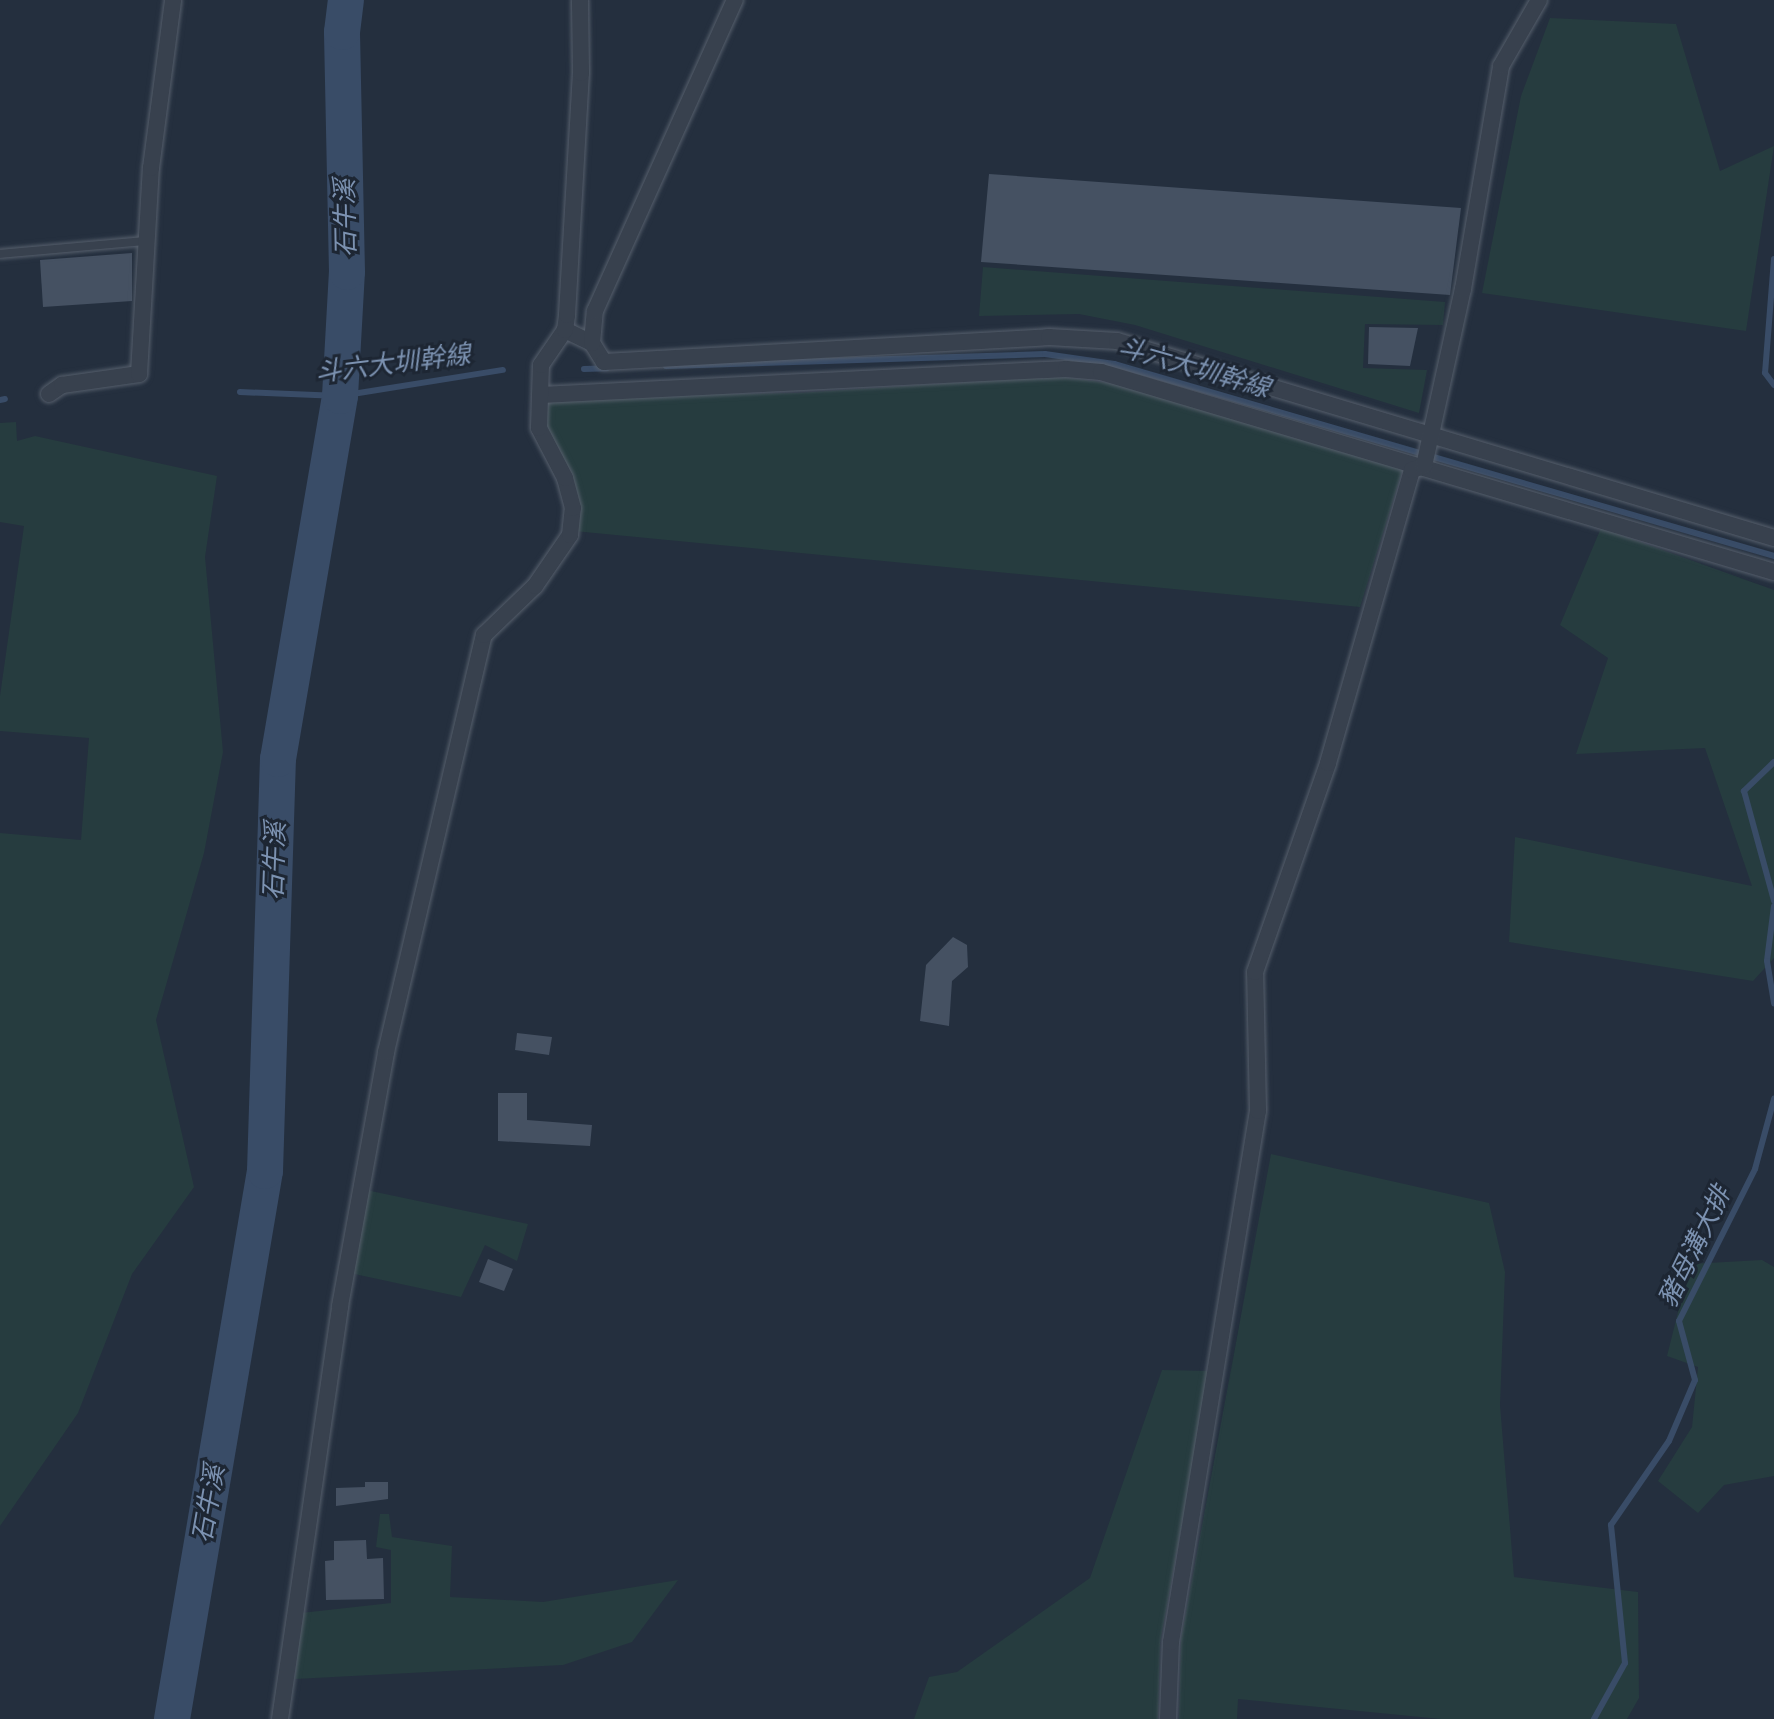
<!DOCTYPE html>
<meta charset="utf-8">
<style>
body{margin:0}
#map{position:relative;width:1774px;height:1719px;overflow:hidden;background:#242f3e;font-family:"Space Grotesk","Noto Sans TC",sans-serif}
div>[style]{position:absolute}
.green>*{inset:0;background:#263c3f}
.stream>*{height:6px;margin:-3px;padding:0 3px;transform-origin:3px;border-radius:3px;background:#394c67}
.river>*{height:36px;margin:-18px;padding:0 18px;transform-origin:18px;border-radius:18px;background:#394c67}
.building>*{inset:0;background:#455162}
.roads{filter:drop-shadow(0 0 2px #565f6c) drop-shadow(0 0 2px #565f6c)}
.service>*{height:8px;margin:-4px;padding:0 4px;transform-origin:4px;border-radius:4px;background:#38414e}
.minor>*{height:16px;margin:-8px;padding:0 8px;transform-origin:8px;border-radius:8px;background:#38414e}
span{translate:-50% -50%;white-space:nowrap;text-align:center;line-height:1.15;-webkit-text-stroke:6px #1d2633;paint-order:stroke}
.water-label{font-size:26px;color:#7c92b1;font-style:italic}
</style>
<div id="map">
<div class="green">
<div style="clip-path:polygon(1550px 18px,1676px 24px,1720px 171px,1774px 146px,1746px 331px,1482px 293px,1521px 96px)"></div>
<div style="clip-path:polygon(983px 267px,1445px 302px,1443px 325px,1365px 324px,1363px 368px,1427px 370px,1419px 413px,1135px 325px,1079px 314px,979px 316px)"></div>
<div style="clip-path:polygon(1055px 376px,1116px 384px,1404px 465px,1360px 607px,574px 531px,562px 462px,535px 429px,541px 396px,797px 393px)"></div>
<div style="clip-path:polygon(16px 422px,17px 441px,35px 436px,217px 476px,205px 557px,223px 752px,204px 853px,156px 1020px,194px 1187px,132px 1274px,78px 1413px,0 1526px,0 833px,81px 840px,89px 738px,0 731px,0 696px,24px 526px,0 522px,0 423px)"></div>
<div style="clip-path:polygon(1601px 528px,1774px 590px,1774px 958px,1753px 981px,1509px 942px,1515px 837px,1752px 886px,1705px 748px,1576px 754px,1608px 658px,1560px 625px)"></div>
<div style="clip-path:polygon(1271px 1154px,1489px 1203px,1505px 1272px,1500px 1405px,1514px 1577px,1638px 1592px,1639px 1698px,1627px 1719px,1441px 1719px,1238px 1699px,1237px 1719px,1179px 1719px,1181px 1639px)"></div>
<div style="clip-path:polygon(366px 1190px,528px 1224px,517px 1261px,485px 1245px,461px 1297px,350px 1273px)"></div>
<div style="clip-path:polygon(1762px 1260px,1774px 1267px,1774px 1476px,1724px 1485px,1698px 1513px,1658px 1481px,1692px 1427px,1698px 1367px,1667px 1356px,1690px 1264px)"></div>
<div style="clip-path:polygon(1162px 1370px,1210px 1371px,1160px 1643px,1158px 1719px,914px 1719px,929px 1677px,957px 1672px,1090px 1578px)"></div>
<div style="clip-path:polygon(380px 1514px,389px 1514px,392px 1537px,452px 1546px,450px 1597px,543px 1602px,678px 1580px,632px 1642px,563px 1665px,295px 1679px,301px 1613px,391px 1603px,391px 1550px,376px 1547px)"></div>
</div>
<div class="stream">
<div style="left:1774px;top:259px;width:114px;rotate:94.5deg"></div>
<div style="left:1765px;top:373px;width:15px;rotate:53deg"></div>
<div style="left:666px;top:366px;width:379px;rotate:-1.8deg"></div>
<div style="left:1045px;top:354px;width:70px;rotate:8.2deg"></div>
<div style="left:1114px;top:364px;width:687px;rotate:16.22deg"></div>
<div style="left:584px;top:369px;width:23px;rotate:-2deg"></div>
<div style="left:240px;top:392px;width:100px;rotate:2.3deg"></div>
<div style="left:340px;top:396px;width:165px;rotate:-9.1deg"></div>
<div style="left:0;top:400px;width:5px;rotate:-11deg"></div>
<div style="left:1774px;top:762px;width:42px;rotate:136deg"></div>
<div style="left:1744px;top:791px;width:114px;rotate:74.7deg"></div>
<div style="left:1774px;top:906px;width:55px;rotate:97.3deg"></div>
<div style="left:1767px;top:961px;width:43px;rotate:80.5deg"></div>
<div style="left:1594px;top:1719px;width:64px;rotate:-61deg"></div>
<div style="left:1625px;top:1663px;width:139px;rotate:-95.8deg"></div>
<div style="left:1611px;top:1525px;width:102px;rotate:-55.4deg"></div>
<div style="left:1669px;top:1441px;width:66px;rotate:-66.9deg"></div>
<div style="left:1695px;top:1380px;width:61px;rotate:-105.2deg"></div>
<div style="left:1679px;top:1321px;width:170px;rotate:-63.4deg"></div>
<div style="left:1755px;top:1169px;width:73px;rotate:-74.8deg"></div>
</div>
<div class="river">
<div style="left:172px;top:1719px;width:556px;rotate:-80.37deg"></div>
<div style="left:265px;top:1171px;width:412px;rotate:-88.2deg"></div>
<div style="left:278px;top:759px;width:368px;rotate:-80.3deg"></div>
<div style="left:340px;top:396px;width:124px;rotate:-86.8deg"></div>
<div style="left:347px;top:272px;width:240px;rotate:-91.2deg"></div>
<div style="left:342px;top:32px;width:32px;rotate:-83deg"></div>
</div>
<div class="building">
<div style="clip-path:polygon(989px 174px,1461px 208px,1450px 295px,981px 262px)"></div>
<div style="clip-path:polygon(132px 253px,132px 301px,43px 307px,40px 260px)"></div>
<div style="clip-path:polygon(1369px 327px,1418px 328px,1410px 366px,1368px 364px)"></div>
<div style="clip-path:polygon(953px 937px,967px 945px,968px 967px,952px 981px,949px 1026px,920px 1021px,926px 965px)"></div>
<div style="clip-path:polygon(517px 1033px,552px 1037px,549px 1055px,515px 1050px)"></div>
<div style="clip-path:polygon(498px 1093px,527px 1093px,527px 1120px,592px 1125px,590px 1146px,498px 1141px)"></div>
<div style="clip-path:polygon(488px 1259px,513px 1269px,504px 1291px,479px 1282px)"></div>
<div style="clip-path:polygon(365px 1482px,388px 1482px,388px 1499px,336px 1506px,336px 1488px,365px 1487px)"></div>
<div style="clip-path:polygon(366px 1540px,367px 1559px,383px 1558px,384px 1599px,326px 1600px,325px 1561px,334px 1560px,334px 1541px)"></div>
</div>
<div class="roads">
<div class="service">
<div style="left:0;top:254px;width:147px;rotate:-5.1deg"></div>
</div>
<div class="minor">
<div style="left:565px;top:330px;width:30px;rotate:26deg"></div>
<div style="left:592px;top:343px;width:22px;rotate:58deg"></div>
<div style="left:604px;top:362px;width:446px;rotate:-3.2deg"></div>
<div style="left:1049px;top:337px;width:68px;rotate:3.4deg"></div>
<div style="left:1117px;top:341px;width:686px;rotate:16.69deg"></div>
<div style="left:592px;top:343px;width:32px;rotate:-85deg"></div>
<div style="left:595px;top:311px;width:341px;rotate:-65.8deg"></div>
<div style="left:49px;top:394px;width:16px;rotate:-35deg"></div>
<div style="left:62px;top:385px;width:78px;rotate:-8.1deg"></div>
<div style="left:139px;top:374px;width:206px;rotate:-86.7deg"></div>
<div style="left:151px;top:168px;width:169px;rotate:-82.5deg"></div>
<div style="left:541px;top:395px;width:526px;rotate:-2.84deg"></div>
<div style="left:1066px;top:369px;width:35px;rotate:5deg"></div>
<div style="left:1101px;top:372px;width:702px;rotate:16.55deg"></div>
<div style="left:280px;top:1719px;width:417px;rotate:-81.7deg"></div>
<div style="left:340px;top:1306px;width:258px;rotate:-79.7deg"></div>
<div style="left:386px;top:1052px;width:428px;rotate:-76.8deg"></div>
<div style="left:484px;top:635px;width:71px;rotate:-43.9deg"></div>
<div style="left:535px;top:586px;width:62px;rotate:-55.5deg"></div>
<div style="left:570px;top:535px;width:27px;rotate:-84deg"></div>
<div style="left:573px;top:508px;width:31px;rotate:-105deg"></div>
<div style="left:565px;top:478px;width:56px;rotate:-117.5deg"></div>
<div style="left:539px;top:428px;width:63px;rotate:-88.2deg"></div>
<div style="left:541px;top:365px;width:42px;rotate:-55.6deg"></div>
<div style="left:565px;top:330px;width:15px;rotate:-82deg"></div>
<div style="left:567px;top:315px;width:242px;rotate:-86.7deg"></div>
<div style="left:581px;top:73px;width:73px;rotate:-90.8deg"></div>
<div style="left:1168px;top:1719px;width:77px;rotate:-87.8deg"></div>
<div style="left:1171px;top:1642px;width:538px;rotate:-80.7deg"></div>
<div style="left:1258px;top:1111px;width:139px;rotate:-91.2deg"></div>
<div style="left:1255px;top:972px;width:221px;rotate:-70.7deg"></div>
<div style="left:1328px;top:763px;width:305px;rotate:-74deg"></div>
<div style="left:1412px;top:470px;width:13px;rotate:-18deg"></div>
<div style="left:1424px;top:466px;width:181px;rotate:-77.6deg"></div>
<div style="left:1463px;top:289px;width:226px;rotate:-80.3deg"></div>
<div style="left:1501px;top:66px;width:76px;rotate:-60.1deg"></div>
</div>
</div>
<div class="water-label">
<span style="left:346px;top:218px;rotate:-91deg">石牛溪</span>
<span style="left:393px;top:364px;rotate:-7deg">斗六大圳幹線</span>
<span style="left:1194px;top:368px;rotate:16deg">斗六大圳幹線</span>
<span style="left:275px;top:861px;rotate:-88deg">石牛溪</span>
<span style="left:1695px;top:1247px;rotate:-64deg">豬母溝大排</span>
<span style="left:209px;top:1504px;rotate:-80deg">石牛溪</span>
</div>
</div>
